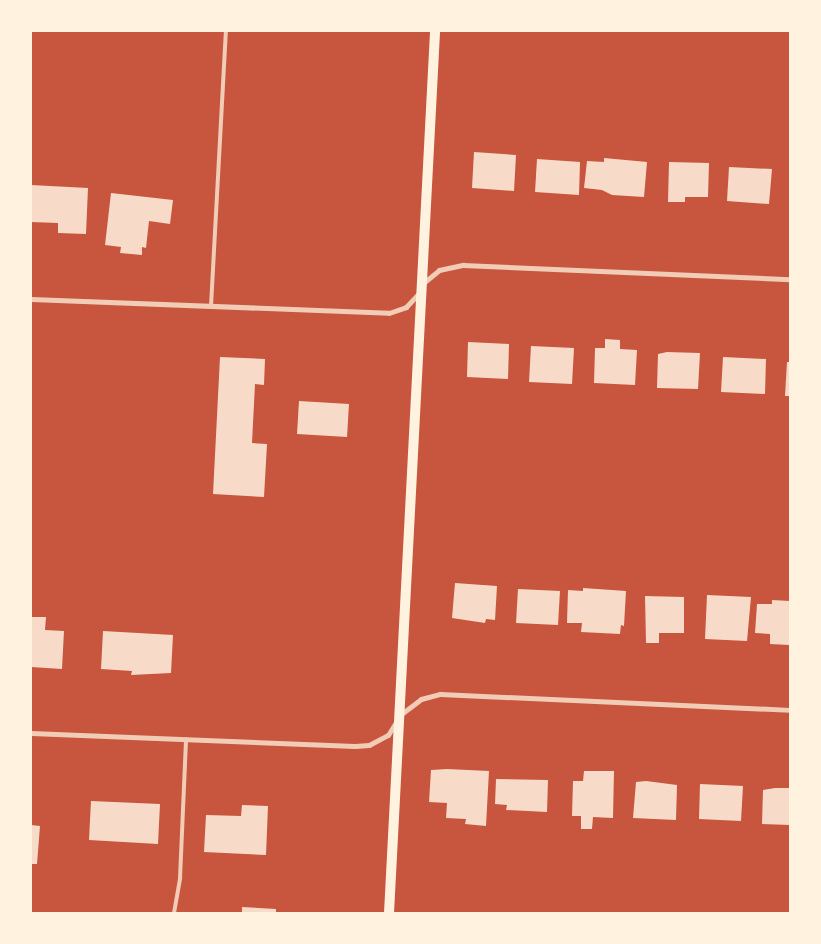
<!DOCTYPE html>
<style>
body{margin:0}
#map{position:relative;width:821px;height:944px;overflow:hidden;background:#c8553d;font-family:"Sofia Sans Condensed",sans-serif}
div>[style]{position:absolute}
.building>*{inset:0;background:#f7dbc8}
.service>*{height:4px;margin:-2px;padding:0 2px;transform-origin:2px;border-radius:2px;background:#f1ccb7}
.minor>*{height:5px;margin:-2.5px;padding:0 2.5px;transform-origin:2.5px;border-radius:2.5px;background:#f1ccb7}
.secondary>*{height:10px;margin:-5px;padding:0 5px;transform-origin:5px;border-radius:5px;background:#fff3e0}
span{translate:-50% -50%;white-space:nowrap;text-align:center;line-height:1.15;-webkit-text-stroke:5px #fff3e0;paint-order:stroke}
.frame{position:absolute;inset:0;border:32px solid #fff3e0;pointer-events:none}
</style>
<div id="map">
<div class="building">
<div style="clip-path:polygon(474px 152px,516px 155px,514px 191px,472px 188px)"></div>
<div style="clip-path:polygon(604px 158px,647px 162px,644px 197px,612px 195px,602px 190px,584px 188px,587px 161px,604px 162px)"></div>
<div style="clip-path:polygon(537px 159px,580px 162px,579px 195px,535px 192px)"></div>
<div style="clip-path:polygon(669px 162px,709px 163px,708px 197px,685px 197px,685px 202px,668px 202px)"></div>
<div style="clip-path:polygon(729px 167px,772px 169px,769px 204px,727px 201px)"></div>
<div style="clip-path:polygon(31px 185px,88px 188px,86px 234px,58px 233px,58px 223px,31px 222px)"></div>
<div style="clip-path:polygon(111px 193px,173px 200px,170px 224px,149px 221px,146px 248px,142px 247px,142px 255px,120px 253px,121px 247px,105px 245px)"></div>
<div style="clip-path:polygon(605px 339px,620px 340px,620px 349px,637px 350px,635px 385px,594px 383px,595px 348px,605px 348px)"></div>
<div style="clip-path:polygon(468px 342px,509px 344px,508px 379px,467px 377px)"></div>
<div style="clip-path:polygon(531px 346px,574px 348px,572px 384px,529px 382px)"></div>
<div style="clip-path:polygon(667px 352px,700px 353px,698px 389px,657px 388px,658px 354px)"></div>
<div style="clip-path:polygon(220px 357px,265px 359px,264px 385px,255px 384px,252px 443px,267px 444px,264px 497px,213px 494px)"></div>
<div style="clip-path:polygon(723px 357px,766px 359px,765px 394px,721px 392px)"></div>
<div style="clip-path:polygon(787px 362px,790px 362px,790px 396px,785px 396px)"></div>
<div style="clip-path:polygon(299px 401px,349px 404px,347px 437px,297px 434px)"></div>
<div style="clip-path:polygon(455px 583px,497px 586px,495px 620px,486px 619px,485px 623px,452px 618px)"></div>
<div style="clip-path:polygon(583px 588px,626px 591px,624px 626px,621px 625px,620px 634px,581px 632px,582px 623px,567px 623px,568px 590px,583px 591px)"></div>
<div style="clip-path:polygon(518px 589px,560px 591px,558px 625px,516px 623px)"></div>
<div style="clip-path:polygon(707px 595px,751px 597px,747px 641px,705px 639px)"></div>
<div style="clip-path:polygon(645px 596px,684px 597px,684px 633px,659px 633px,659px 643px,646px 643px)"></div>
<div style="clip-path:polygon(772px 600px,790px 601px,789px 645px,770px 644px,770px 634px,755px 633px,757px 604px,772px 604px)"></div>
<div style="clip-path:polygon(32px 617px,46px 617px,45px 630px,64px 631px,62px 669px,31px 667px)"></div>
<div style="clip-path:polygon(103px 631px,173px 635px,171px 673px,131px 675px,132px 671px,101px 669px)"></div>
<div style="clip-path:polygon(447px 769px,489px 771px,486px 826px,465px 824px,466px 819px,446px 818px,447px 803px,429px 802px,431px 770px)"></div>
<div style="clip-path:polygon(584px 771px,614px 771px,613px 818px,593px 817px,592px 829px,581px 829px,581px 816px,572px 816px,573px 781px,583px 781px)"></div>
<div style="clip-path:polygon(496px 779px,548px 780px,547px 812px,506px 810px,507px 805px,495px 804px)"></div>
<div style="clip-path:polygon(646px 781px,677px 785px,676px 820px,633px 818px,636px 782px)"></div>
<div style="clip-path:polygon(700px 784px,743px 786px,741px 821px,699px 819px)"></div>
<div style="clip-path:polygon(775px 788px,790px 788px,790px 825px,762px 824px,763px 790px)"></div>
<div style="clip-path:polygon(91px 801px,160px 804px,158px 844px,89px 840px)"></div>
<div style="clip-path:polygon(242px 805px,268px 806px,266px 855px,204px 852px,206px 815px,241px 816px)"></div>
<div style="clip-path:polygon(31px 825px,40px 826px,37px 864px,31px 864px)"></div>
<div style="clip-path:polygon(242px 907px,276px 909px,276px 913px,242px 913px)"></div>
</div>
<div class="service">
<div style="left:211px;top:306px;width:275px;rotate:-86.9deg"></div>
<div style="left:174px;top:913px;width:36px;rotate:-80deg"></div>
<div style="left:180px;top:878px;width:139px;rotate:-87.5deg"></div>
</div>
<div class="minor">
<div style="left:422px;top:284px;width:22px;rotate:-39deg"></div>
<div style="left:439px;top:270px;width:25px;rotate:-12deg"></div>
<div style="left:463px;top:265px;width:327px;rotate:2.5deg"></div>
<div style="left:31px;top:299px;width:358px;rotate:2.2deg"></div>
<div style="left:389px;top:313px;width:18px;rotate:-19deg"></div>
<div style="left:406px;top:307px;width:18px;rotate:-47deg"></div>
<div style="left:400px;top:715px;width:26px;rotate:-37deg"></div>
<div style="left:421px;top:699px;width:20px;rotate:-15deg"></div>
<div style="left:440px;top:694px;width:350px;rotate:2.6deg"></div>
<div style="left:31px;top:733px;width:324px;rotate:2.3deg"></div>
<div style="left:355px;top:746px;width:14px;rotate:-4deg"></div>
<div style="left:369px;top:745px;width:21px;rotate:-28deg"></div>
<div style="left:388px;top:735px;width:15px;rotate:-58deg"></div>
</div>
<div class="secondary">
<div style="left:389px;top:913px;width:883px;rotate:-87.01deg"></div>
</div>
<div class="frame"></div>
</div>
